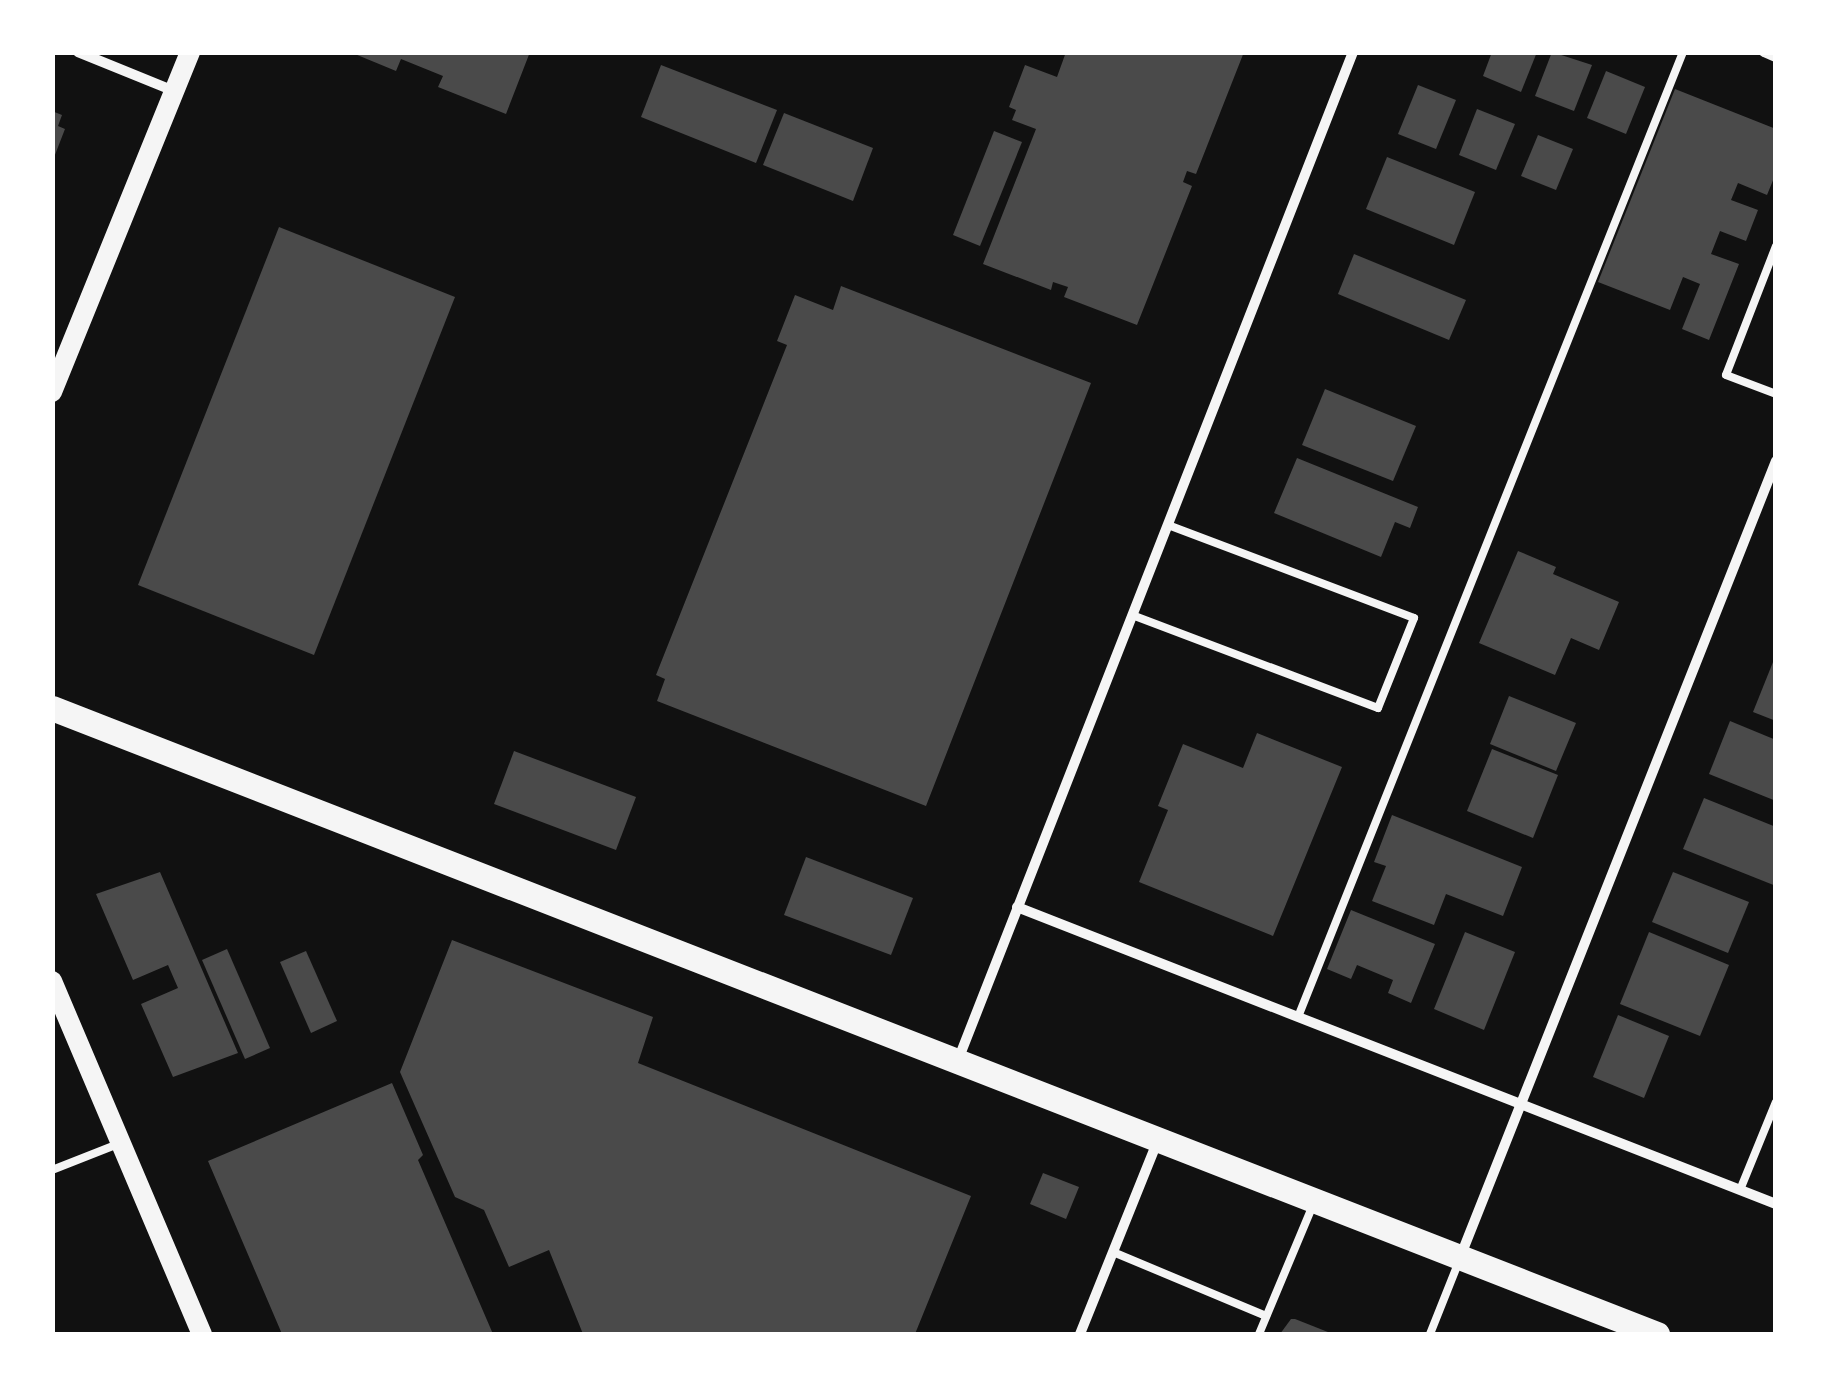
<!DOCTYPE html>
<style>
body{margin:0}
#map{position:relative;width:1828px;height:1387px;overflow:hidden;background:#111;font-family:"Space Grotesk",sans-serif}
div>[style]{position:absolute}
.building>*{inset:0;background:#4a4a4a}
.service>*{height:8px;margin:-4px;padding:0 4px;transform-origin:4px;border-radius:4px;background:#f5f5f5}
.minor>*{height:10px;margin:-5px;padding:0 5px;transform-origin:5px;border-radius:5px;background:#f5f5f5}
.secondary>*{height:20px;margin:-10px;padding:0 10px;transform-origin:10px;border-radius:10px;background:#f5f5f5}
.primary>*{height:25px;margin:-12.5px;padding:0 12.5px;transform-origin:12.5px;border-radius:12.5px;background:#f5f5f5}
span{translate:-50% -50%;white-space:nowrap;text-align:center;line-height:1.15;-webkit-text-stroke:8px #fff;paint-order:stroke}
.frame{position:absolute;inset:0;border:55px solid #fff;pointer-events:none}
</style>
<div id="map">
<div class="building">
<div style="clip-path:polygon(350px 52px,530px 52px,506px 114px,438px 87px,443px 76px,401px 59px,396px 71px)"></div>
<div style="clip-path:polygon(1066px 52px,1244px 52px,1196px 174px,1187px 171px,1183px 182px,1192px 186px,1137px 325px,1064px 297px,1068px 287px,1053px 282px,1051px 290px,983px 264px,1036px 129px,1012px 120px,1016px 110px,1009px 107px,1025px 65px,1057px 77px)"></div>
<div style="clip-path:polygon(1492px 52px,1537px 52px,1521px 92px,1483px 76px)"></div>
<div style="clip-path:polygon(1552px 52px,1592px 65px,1574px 111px,1535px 96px)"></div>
<div style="clip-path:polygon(661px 65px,777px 110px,756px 163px,641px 117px)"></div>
<div style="clip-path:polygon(1606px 71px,1645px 87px,1626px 134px,1587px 118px)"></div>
<div style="clip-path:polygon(1418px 85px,1456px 100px,1436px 149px,1398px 134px)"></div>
<div style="clip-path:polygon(1675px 89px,1776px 129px,1776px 173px,1767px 195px,1738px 183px,1731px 200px,1758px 210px,1746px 241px,1720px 231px,1711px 254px,1739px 264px,1709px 340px,1682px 329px,1700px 284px,1683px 277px,1670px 310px,1598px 282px)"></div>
<div style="clip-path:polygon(1477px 109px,1515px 124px,1496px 170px,1459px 155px)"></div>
<div style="clip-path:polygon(52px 111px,62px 115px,58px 126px,65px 129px,53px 160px)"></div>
<div style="clip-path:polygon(784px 113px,873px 148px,853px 201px,763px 165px)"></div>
<div style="clip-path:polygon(994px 131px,1022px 142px,980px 246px,953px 235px)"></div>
<div style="clip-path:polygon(1538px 135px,1573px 149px,1556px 190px,1521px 176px)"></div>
<div style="clip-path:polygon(1387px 157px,1475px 192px,1454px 245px,1366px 209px)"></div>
<div style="clip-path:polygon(279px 227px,455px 297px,314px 655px,138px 585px)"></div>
<div style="clip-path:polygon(1354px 254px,1466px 300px,1449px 340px,1338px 294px)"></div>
<div style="clip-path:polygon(841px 286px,1091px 383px,926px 806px,657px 701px,665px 679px,656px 675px,787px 345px,777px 341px,795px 295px,833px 310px)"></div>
<div style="clip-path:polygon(1325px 389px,1416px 426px,1393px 481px,1302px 445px)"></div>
<div style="clip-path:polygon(1297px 458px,1418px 507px,1410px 528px,1395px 522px,1381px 557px,1274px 513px)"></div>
<div style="clip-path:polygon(1518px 551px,1556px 567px,1553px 574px,1619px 602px,1599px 650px,1571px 638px,1555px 675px,1479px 643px)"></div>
<div style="clip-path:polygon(1775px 657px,1776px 657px,1776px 721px,1753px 712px)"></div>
<div style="clip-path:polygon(1509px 696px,1576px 723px,1556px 771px,1490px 744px)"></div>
<div style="clip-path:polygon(1730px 721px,1776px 740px,1776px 801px,1709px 774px)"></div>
<div style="clip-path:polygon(1257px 733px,1342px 767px,1273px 936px,1139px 882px,1168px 810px,1158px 806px,1183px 744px,1243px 768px)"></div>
<div style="clip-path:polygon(1492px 749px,1558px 775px,1533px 838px,1467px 811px)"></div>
<div style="clip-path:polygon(514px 751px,636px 797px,616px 850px,494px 804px)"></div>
<div style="clip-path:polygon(1704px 798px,1776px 827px,1776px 886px,1683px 849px)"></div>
<div style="clip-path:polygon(1392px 815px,1522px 867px,1503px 916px,1446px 894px,1434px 925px,1372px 901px,1386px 866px,1374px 862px)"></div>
<div style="clip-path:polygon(806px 857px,913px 898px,891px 955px,784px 915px)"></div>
<div style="clip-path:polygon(160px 872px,238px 1053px,173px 1077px,141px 1004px,178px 988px,168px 965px,133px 980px,96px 894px)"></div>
<div style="clip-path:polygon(1673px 872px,1749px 902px,1728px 953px,1652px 922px)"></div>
<div style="clip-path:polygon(1351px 910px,1435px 944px,1411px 1003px,1388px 993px,1393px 980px,1357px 965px,1351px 979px,1327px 969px)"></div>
<div style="clip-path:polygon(1465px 932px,1515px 952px,1484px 1030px,1434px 1009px)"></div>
<div style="clip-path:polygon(1649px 932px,1729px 965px,1700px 1036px,1620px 1004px)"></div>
<div style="clip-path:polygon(452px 940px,653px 1017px,638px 1063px,971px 1196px,915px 1334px,583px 1334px,549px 1250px,509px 1267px,484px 1210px,455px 1197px,400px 1072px)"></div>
<div style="clip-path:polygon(227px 949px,270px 1048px,245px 1059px,202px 960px)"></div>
<div style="clip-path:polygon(306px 951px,337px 1021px,311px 1033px,280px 962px)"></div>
<div style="clip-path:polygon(1618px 1015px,1669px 1036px,1644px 1098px,1593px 1077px)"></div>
<div style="clip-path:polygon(392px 1083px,423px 1155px,418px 1160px,493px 1334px,282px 1334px,208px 1161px)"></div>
<div style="clip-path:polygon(1043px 1173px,1079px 1187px,1066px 1219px,1030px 1204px)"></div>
<div style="clip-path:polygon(1291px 1319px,1295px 1319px,1333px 1334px,1280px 1334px)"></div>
</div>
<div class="service">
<div style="left:1776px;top:246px;width:138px;rotate:111.2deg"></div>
<div style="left:1726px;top:375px;width:53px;rotate:20.8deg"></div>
<div style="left:1132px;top:615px;width:263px;rotate:20.7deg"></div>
<div style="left:1378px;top:708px;width:97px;rotate:-68.2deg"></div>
<div style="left:1414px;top:618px;width:263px;rotate:-159.3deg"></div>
<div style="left:1298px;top:1017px;width:1039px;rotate:-68.25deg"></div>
<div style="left:52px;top:1170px;width:71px;rotate:-21.5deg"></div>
<div style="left:1740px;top:1190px;width:95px;rotate:-67.8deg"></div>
<div style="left:1113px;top:1252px;width:166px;rotate:22.7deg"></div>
<div style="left:1259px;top:1334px;width:140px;rotate:-67.3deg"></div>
<div style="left:1430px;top:1334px;width:79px;rotate:-68.3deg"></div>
</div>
<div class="minor">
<div style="left:78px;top:52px;width:104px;rotate:22.1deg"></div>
<div style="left:1764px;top:52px;width:13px;rotate:23deg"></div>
<div style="left:1017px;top:907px;width:815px;rotate:21.37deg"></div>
<div style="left:958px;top:1060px;width:1083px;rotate:-68.6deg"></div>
<div style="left:1461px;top:1255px;width:854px;rotate:-68.36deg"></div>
<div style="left:1080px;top:1334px;width:209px;rotate:-68.1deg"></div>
</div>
<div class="secondary">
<div style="left:52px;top:392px;width:367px;rotate:-67.9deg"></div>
<div style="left:52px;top:981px;width:384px;rotate:67deg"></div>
</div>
<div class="primary">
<div style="left:52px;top:708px;width:1723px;rotate:21.31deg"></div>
</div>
<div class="frame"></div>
</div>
